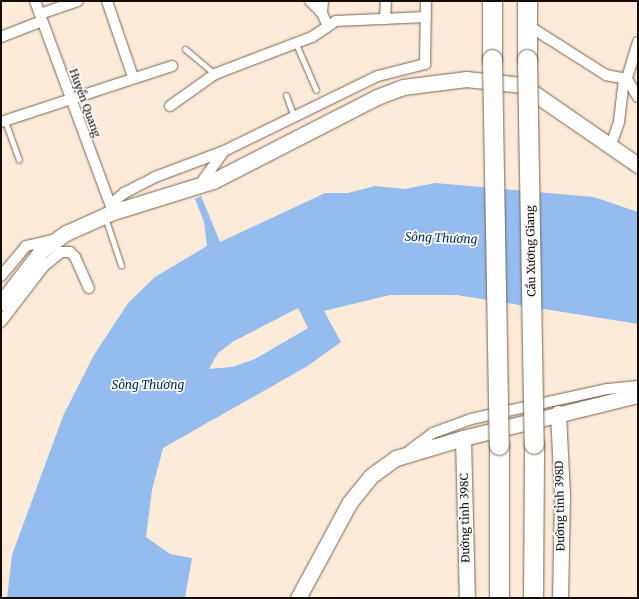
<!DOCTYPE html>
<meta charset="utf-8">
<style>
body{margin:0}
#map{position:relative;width:639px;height:599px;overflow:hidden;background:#fdebd9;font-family:Merriweather,serif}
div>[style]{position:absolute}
.water>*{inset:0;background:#94bcef}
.roads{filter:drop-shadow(0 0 1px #76634f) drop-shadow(0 0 1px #76634f)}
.lane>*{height:5px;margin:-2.5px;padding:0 2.5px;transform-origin:2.5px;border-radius:2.5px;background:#fff}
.street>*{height:10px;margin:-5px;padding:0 5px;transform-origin:5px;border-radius:5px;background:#fff}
.secondary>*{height:15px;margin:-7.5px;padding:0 7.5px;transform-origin:7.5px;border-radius:7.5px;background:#fff}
.highway>*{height:19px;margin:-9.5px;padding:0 9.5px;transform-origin:9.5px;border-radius:9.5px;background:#fff}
.bridges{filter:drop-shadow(0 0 1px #76634f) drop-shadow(0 0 1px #76634f)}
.highway-bridge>*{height:19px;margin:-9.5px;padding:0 9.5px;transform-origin:9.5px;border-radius:9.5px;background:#fff}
span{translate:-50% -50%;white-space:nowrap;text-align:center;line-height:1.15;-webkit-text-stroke:3.5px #fcfcfc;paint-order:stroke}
.street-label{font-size:11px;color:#130c05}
.water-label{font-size:12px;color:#002854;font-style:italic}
.frame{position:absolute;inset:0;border:2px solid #130c05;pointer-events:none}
</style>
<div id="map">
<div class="water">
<div style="clip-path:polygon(evenodd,435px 183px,594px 197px,638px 212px,638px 324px,457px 295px,390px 295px,324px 311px,341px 342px,306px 367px,163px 448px,152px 490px,146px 537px,170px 554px,192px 558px,185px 598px,7px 598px,12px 555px,63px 416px,94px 355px,128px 303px,155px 277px,207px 246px,204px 222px,195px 199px,201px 196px,220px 242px,325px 193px,348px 193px,375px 186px,405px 189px,435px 183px,298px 308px,308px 328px,255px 359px,232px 367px,209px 369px,218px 353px,234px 341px,298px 308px)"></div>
</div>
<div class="roads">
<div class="lane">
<div style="left:296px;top:44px;width:50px;rotate:66.5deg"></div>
<div style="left:185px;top:49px;width:39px;rotate:40deg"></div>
<div style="left:286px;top:95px;width:23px;rotate:70deg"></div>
<div style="left:5px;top:121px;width:41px;rotate:70.3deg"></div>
<div style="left:105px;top:217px;width:51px;rotate:71.6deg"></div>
</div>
<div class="street">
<div style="left:35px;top:1px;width:222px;rotate:69.7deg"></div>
<div style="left:107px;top:1px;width:80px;rotate:71.1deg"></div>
<div style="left:310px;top:1px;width:17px;rotate:45deg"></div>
<div style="left:323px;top:1px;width:12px;rotate:95deg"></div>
<div style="left:322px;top:13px;width:12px;rotate:66deg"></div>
<div style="left:40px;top:14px;width:40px;rotate:-18.9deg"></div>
<div style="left:385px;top:19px;width:18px;rotate:-87deg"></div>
<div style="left:532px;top:28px;width:88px;rotate:32.4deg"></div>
<div style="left:606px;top:75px;width:21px;rotate:11deg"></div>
<div style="left:1px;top:37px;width:44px;rotate:-21.3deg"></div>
<div style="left:638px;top:42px;width:39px;rotate:107deg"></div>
<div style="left:627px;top:79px;width:21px;rotate:59deg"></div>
<div style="left:170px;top:106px;width:55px;rotate:-35.4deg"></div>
<div style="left:215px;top:74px;width:104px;rotate:-20.9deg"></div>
<div style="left:312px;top:37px;width:29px;rotate:-34deg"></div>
<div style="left:336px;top:21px;width:90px;rotate:-2.5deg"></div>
<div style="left:1px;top:122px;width:180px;rotate:-18.1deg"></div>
<div style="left:610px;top:147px;width:27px;rotate:-70deg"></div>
<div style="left:619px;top:122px;width:43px;rotate:-83.4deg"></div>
<div style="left:199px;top:186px;width:43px;rotate:-54.5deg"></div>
<div style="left:111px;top:204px;width:17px;rotate:-40deg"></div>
<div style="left:124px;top:193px;width:35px;rotate:-27deg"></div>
<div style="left:155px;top:177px;width:74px;rotate:-20.6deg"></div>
<div style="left:224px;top:151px;width:171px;rotate:-26deg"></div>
<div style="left:378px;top:76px;width:49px;rotate:-14.3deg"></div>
<div style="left:425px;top:64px;width:63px;rotate:-89.1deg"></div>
<div style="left:1px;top:276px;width:39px;rotate:-50deg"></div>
<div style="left:26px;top:246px;width:31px;rotate:-13deg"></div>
<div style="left:1px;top:322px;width:71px;rotate:-52.5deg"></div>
<div style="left:44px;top:266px;width:22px;rotate:-39deg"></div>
<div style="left:61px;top:252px;width:9px"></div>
<div style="left:70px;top:252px;width:7px;rotate:45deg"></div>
<div style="left:75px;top:257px;width:34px;rotate:66deg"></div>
<div style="left:409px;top:451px;width:30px;rotate:-37deg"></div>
<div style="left:433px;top:433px;width:40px;rotate:-20.2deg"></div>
<div style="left:471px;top:419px;width:140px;rotate:-12.4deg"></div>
<div style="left:608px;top:389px;width:30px;rotate:-6deg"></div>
</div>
<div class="secondary">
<div style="left:1px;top:303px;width:66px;rotate:-52.4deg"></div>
<div style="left:41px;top:251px;width:31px;rotate:-36deg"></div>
<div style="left:66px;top:233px;width:51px;rotate:-24.1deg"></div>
<div style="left:113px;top:212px;width:105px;rotate:-17.2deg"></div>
<div style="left:213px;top:181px;width:184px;rotate:-27.1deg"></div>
<div style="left:377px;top:97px;width:28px;rotate:-21deg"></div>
<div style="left:403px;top:87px;width:64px;rotate:-7.2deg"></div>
<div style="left:466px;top:79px;width:56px;rotate:6.1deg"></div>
<div style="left:522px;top:85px;width:141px;rotate:34.6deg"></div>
<div style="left:558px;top:413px;width:83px;rotate:87.2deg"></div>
<div style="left:562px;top:496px;width:102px;rotate:91.1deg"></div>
<div style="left:463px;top:438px;width:160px;rotate:88.6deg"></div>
<div style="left:298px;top:598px;width:109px;rotate:-61.6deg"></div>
<div style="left:350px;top:502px;width:33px;rotate:-51deg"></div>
<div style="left:371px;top:476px;width:31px;rotate:-36deg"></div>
<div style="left:396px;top:458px;width:70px;rotate:-16.6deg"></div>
<div style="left:463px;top:438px;width:180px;rotate:-13.8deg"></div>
</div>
<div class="highway">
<div style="left:492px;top:1px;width:58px;rotate:90deg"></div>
<div style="left:527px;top:1px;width:58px;rotate:90deg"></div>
<div style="left:499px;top:598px;width:153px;rotate:-90deg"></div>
<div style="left:533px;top:598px;width:154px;rotate:-89.6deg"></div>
</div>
</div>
<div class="bridges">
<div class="highway-bridge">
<div style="left:492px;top:59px;width:386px;rotate:89deg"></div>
<div style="left:527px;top:59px;width:385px;rotate:89deg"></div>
</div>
</div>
<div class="street-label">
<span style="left:85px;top:103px;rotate:70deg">Huyền Quang</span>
<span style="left:531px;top:251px;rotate:-91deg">Cầu Xương Giang</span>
<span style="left:560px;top:506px;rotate:-91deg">Đường tỉnh 398D</span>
<span style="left:465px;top:518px;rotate:-91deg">Đường tỉnh 398C</span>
</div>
<div class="water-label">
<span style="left:441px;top:238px;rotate:2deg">Sông Thương</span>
<span style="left:148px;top:385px">Sông Thương</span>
</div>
<div class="frame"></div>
</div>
